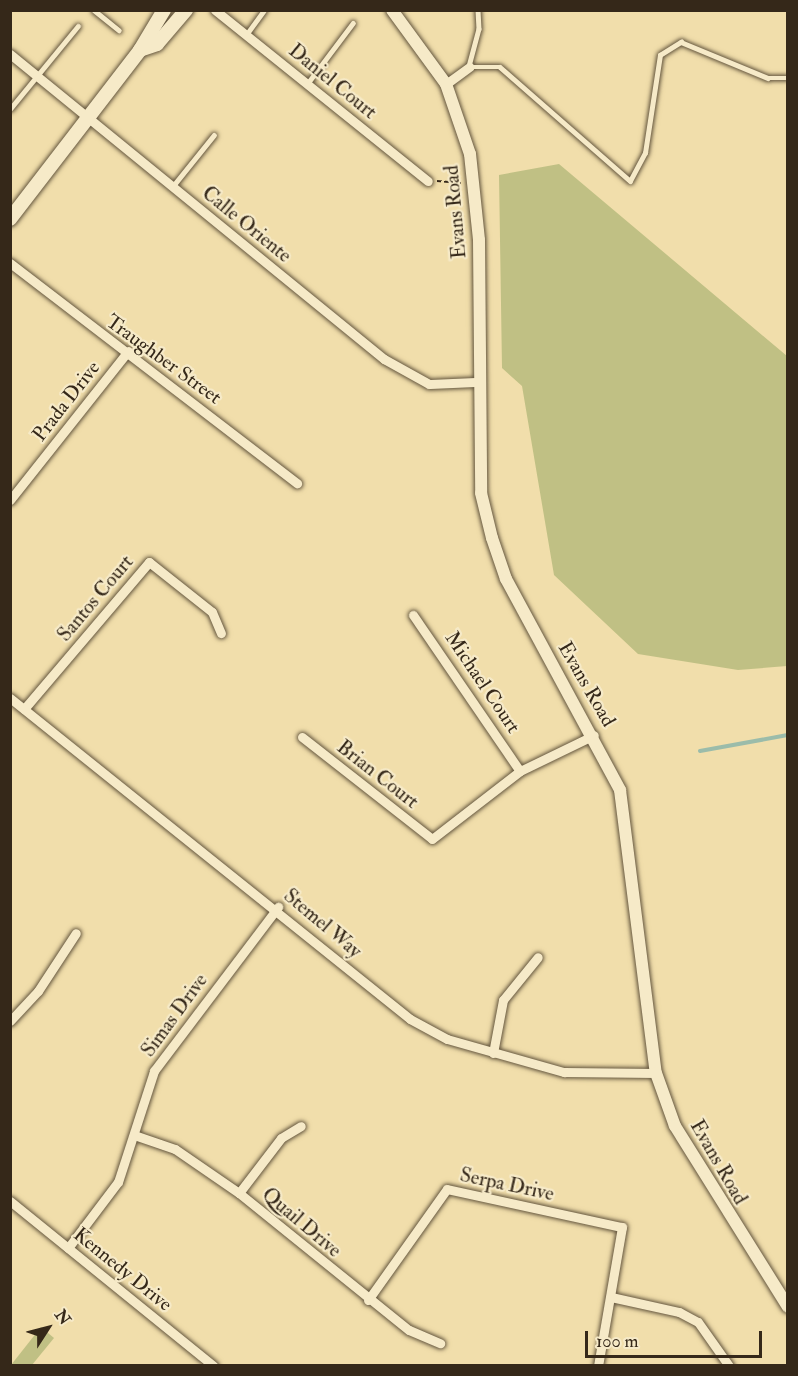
<!DOCTYPE html>
<style>
body{margin:0}
#map{position:relative;width:798px;height:1376px;overflow:hidden;background:#f1deab;font-family:"IM FELL Double Pica",serif}
div>[style]{position:absolute}
.green>*{inset:0;background:#c0c084}
.stream>*{height:4px;margin:-2px;padding:0 2px;transform-origin:2px;border-radius:2px;background:#9bbcaa}
.path>*{height:2px;margin-top:-1px;transform-origin:0;background:repeating-linear-gradient(90deg,#352819 0 4.5px,transparent 0 7.5px)}
.roads{filter:drop-shadow(0 0 2px #64563e) drop-shadow(0 0 2px #64563e)}
.service>*{height:4.5px;margin:-2.25px;padding:0 2.25px;transform-origin:2.25px;border-radius:2.25px;background:#f6eac8}
.minor>*{height:9px;margin:-4.5px;padding:0 4.5px;transform-origin:4.5px;border-radius:4.5px;background:#f6eac8}
.tertiary>*{height:12px;margin:-6px;padding:0 6px;transform-origin:6px;border-radius:6px;background:#f6eac8}
.secondary>*{height:14px;margin:-7px;padding:0 7px;transform-origin:7px;border-radius:7px;background:#f6eac8}
span{translate:-50% -50%;white-space:nowrap;text-align:center;line-height:1.15;-webkit-text-stroke:4.5px #f6eac8;paint-order:stroke}
.street-label{font-size:20px;color:#352819}
.frame{position:absolute;inset:0;border:12px solid #352819;pointer-events:none}
.north{position:absolute;left:18px;top:1298px;width:60px;height:60px;-webkit-text-stroke:4px #f6eac8;paint-order:stroke;rotate:54deg;font-size:16px;font-weight:700;line-height:24px;text-align:center;color:#352819}
.north::after{content:'';display:block;margin:auto;width:21px;height:27px;background:#352819;clip-path:polygon(50% 0,100% 100%,50% 72%,0 100%)}
.scale{position:absolute;left:585px;top:1331px;width:177px;height:27px;box-sizing:border-box;border:3px solid #352819;border-top:0;padding-left:8px;font-size:18px;line-height:21px;white-space:nowrap;color:#352819;-webkit-text-stroke:4px #f6eac8;paint-order:stroke}
</style>
<div id="map">
<div class="green">
<div style="clip-path:polygon(559px 164px,787px 356px,787px 666px,738px 670px,638px 654px,554px 575px,522px 386px,502px 368px,499px 175px)"></div>
<div style="clip-path:polygon(41px 1327px,54px 1338px,32px 1365px,11px 1365px)"></div>
</div>
<div class="stream">
<div style="left:700px;top:751px;width:89px;rotate:-10.3deg"></div>
</div>
<div class="path">
<div style="left:437px;top:181px;width:24px;rotate:5deg"></div>
</div>
<div class="roads">
<div class="service">
<div style="left:94px;top:10px;width:32px;rotate:39deg"></div>
<div style="left:478px;top:10px;width:19px;rotate:87deg"></div>
<div style="left:479px;top:29px;width:39px;rotate:105deg"></div>
<div style="left:469px;top:67px;width:31px"></div>
<div style="left:500px;top:67px;width:173px;rotate:41.2deg"></div>
<div style="left:630px;top:181px;width:32px;rotate:-62deg"></div>
<div style="left:645px;top:153px;width:99px;rotate:-81.3deg"></div>
<div style="left:660px;top:55px;width:25px;rotate:-32deg"></div>
<div style="left:681px;top:42px;width:94px;rotate:22.5deg"></div>
<div style="left:768px;top:78px;width:20px"></div>
<div style="left:246px;top:35px;width:31px;rotate:-54deg"></div>
<div style="left:307px;top:84px;width:76px;rotate:-53deg"></div>
<div style="left:10px;top:109px;width:107px;rotate:-50.7deg"></div>
<div style="left:173px;top:186px;width:65px;rotate:-51.2deg"></div>
</div>
<div class="minor">
<div style="left:215px;top:10px;width:273px;rotate:38.8deg"></div>
<div style="left:10px;top:54px;width:483px;rotate:39.2deg"></div>
<div style="left:384px;top:359px;width:51px;rotate:29.1deg"></div>
<div style="left:429px;top:384px;width:47px;rotate:-2.4deg"></div>
<div style="left:446px;top:84px;width:29px;rotate:-36deg"></div>
<div style="left:10px;top:263px;width:362px;rotate:37.5deg"></div>
<div style="left:10px;top:500px;width:190px;rotate:-51.6deg"></div>
<div style="left:413px;top:615px;width:189px;rotate:55.6deg"></div>
<div style="left:10px;top:698px;width:513px;rotate:38.75deg"></div>
<div style="left:410px;top:1019px;width:42px;rotate:28.4deg"></div>
<div style="left:447px;top:1039px;width:122px;rotate:15.8deg"></div>
<div style="left:564px;top:1072px;width:92px;rotate:0.6deg"></div>
<div style="left:24px;top:709px;width:193px;rotate:-49.6deg"></div>
<div style="left:149px;top:562px;width:80px;rotate:38.4deg"></div>
<div style="left:212px;top:612px;width:23px;rotate:67deg"></div>
<div style="left:302px;top:737px;width:165px;rotate:38.1deg"></div>
<div style="left:432px;top:839px;width:111px;rotate:-37.7deg"></div>
<div style="left:520px;top:771px;width:82px;rotate:-25.9deg"></div>
<div style="left:10px;top:1021px;width:41px;rotate:-47deg"></div>
<div style="left:38px;top:991px;width:69px;rotate:-56.8deg"></div>
<div style="left:493px;top:1053px;width:54px;rotate:-79.3deg"></div>
<div style="left:503px;top:1000px;width:55px;rotate:-50.9deg"></div>
<div style="left:137px;top:1136px;width:40px;rotate:18.9deg"></div>
<div style="left:175px;top:1149px;width:78px;rotate:34.5deg"></div>
<div style="left:239px;top:1193px;width:218px;rotate:38.9deg"></div>
<div style="left:409px;top:1330px;width:34px;rotate:23deg"></div>
<div style="left:239px;top:1193px;width:69px;rotate:-52.6deg"></div>
<div style="left:281px;top:1138px;width:23px;rotate:-31deg"></div>
<div style="left:10px;top:1201px;width:262px;rotate:39deg"></div>
<div style="left:68px;top:1248px;width:83px;rotate:-52.9deg"></div>
<div style="left:118px;top:1182px;width:117px;rotate:-72deg"></div>
<div style="left:154px;top:1071px;width:206px;rotate:-52.9deg"></div>
<div style="left:611px;top:1297px;width:70px;rotate:12.4deg"></div>
<div style="left:679px;top:1312px;width:21px;rotate:28deg"></div>
<div style="left:698px;top:1322px;width:54px;rotate:54.8deg"></div>
<div style="left:368px;top:1300px;width:136px;rotate:-54.6deg"></div>
<div style="left:447px;top:1189px;width:179px;rotate:12.3deg"></div>
<div style="left:622px;top:1227px;width:141px;rotate:99.8deg"></div>
</div>
<div class="tertiary">
<div style="left:392px;top:10px;width:92px;rotate:53.9deg"></div>
<div style="left:446px;top:84px;width:74px;rotate:71.1deg"></div>
<div style="left:470px;top:154px;width:86px;rotate:84deg"></div>
<div style="left:479px;top:240px;width:253px;rotate:89.5deg"></div>
<div style="left:481px;top:493px;width:46px;rotate:76.3deg"></div>
<div style="left:492px;top:538px;width:43px;rotate:71.1deg"></div>
<div style="left:506px;top:579px;width:240px;rotate:61.6deg"></div>
<div style="left:620px;top:790px;width:285px;rotate:82.8deg"></div>
<div style="left:656px;top:1073px;width:56px;rotate:70.3deg"></div>
<div style="left:675px;top:1126px;width:213px;rotate:58deg"></div>
</div>
<div class="secondary">
<div style="left:140px;top:50px;width:18px;rotate:-19deg"></div>
<div style="left:157px;top:44px;width:45px;rotate:-49.5deg"></div>
<div style="left:10px;top:219px;width:213px;rotate:-52.4deg"></div>
<div style="left:140px;top:50px;width:47px;rotate:-59deg"></div>
</div>
</div>
<div class="street-label">
<span style="left:333px;top:81px;rotate:39deg">Daniel Court</span>
<span style="left:455px;top:212px;rotate:-95deg">Evans Road</span>
<span style="left:247px;top:224px;rotate:39deg">Calle Oriente</span>
<span style="left:164px;top:359px;rotate:36deg">Traughber Street</span>
<span style="left:66px;top:401px;rotate:-52deg">Prada Drive</span>
<span style="left:95px;top:598px;rotate:-50deg">Santos Court</span>
<span style="left:483px;top:682px;rotate:56deg">Michael Court</span>
<span style="left:587px;top:684px;rotate:60deg">Evans Road</span>
<span style="left:378px;top:774px;rotate:38deg">Brian Court</span>
<span style="left:323px;top:923px;rotate:40deg">Stemel Way</span>
<span style="left:174px;top:1015px;rotate:-54deg">Simas Drive</span>
<span style="left:719px;top:1162px;rotate:60deg">Evans Road</span>
<span style="left:507px;top:1184px;rotate:12deg">Serpa Drive</span>
<span style="left:302px;top:1222px;rotate:40deg">Quail Drive</span>
<span style="left:123px;top:1269px;rotate:39deg">Kennedy Drive</span>
</div>
<div class="frame"></div>
<div class="north">N</div>
<div class="scale">100 m</div>
</div>
